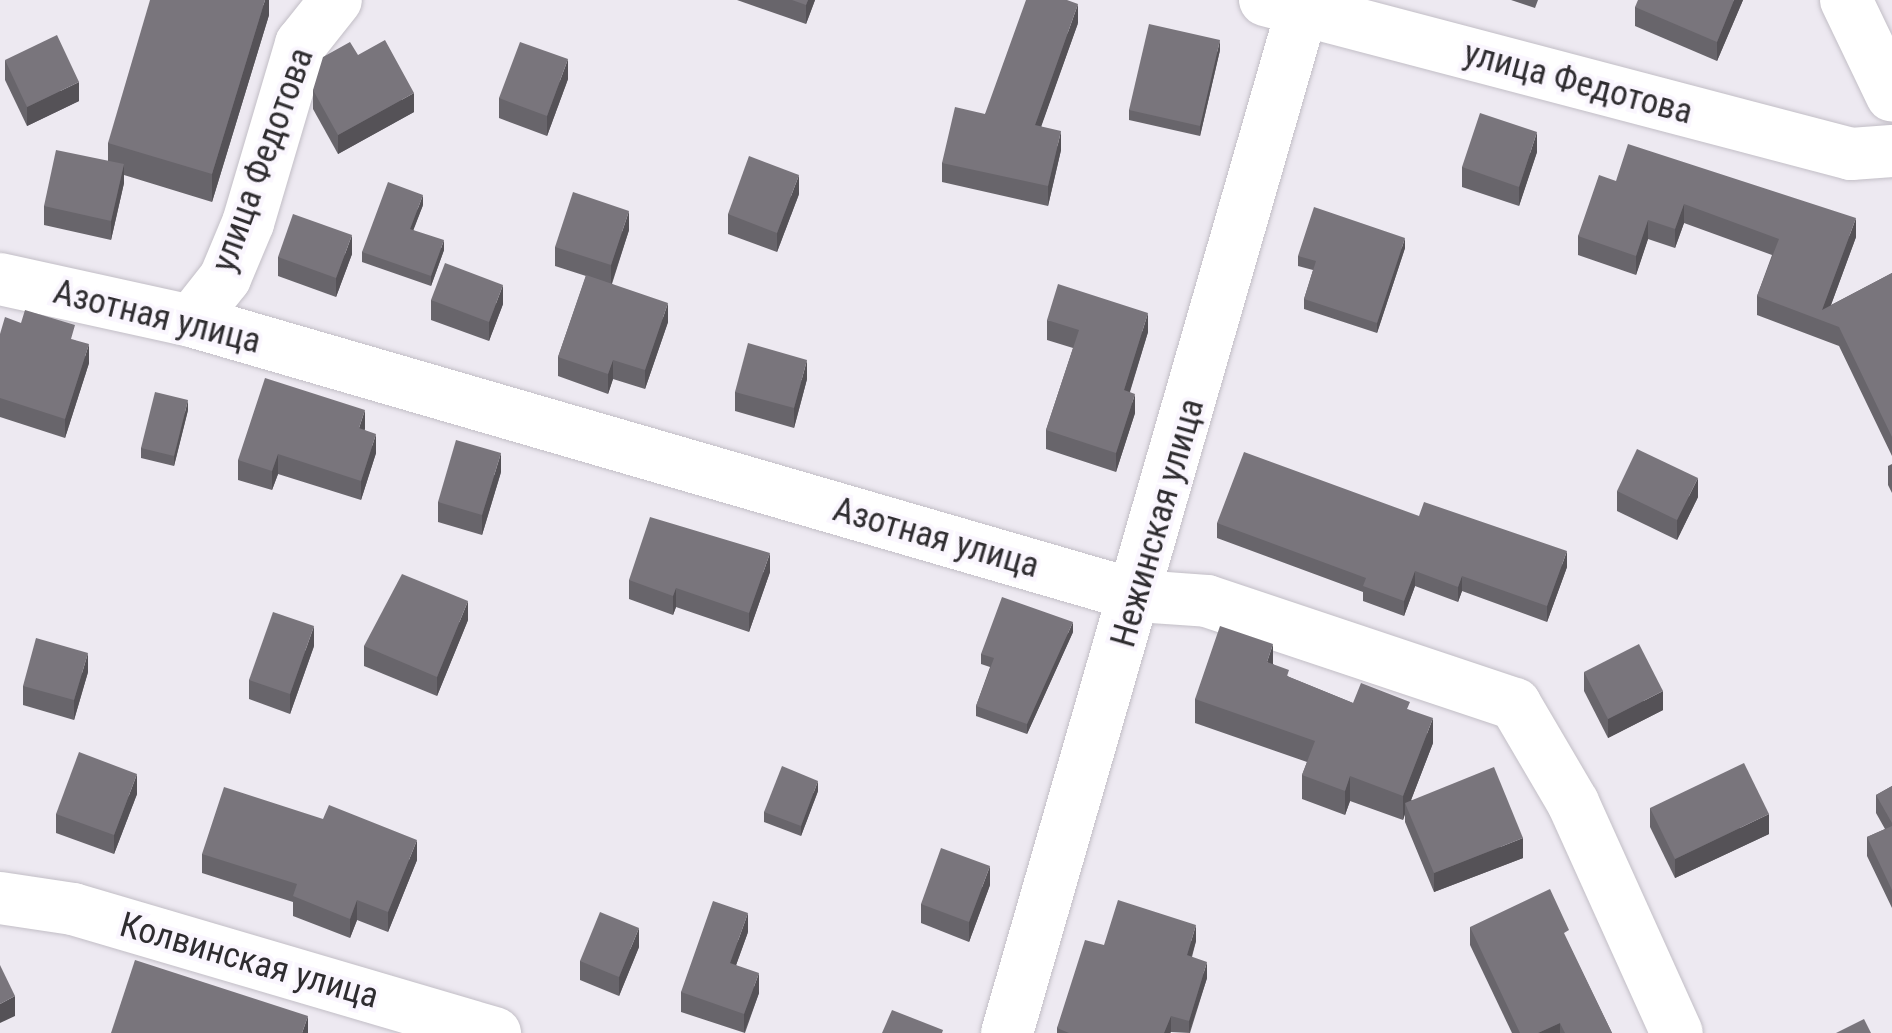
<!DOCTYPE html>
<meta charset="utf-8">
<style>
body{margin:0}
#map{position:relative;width:1892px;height:1033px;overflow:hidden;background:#ede9f1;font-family:"Roboto Condensed",sans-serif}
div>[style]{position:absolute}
.roads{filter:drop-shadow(0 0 2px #c2bec6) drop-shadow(0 0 2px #c2bec6)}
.minor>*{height:52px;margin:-26px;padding:0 26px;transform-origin:26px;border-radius:26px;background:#fff}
.wall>*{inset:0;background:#68656b}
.shaded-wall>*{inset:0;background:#555257}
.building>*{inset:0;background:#79757c}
span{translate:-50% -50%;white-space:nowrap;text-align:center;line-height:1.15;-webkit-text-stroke:8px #faf6fe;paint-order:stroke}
.street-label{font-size:35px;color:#2f2d30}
</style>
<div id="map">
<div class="roads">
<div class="minor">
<div style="left:1265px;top:0;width:606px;rotate:14.72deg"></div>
<div style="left:1851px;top:154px;width:41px;rotate:-4.2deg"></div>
<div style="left:1846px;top:0;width:106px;rotate:64.4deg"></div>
<div style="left:0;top:279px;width:196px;rotate:12.4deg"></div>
<div style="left:191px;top:321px;width:986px;rotate:16.19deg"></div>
<div style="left:1138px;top:596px;width:69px;rotate:4.1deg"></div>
<div style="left:1207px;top:601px;width:325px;rotate:18.5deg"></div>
<div style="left:1515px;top:704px;width:115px;rotate:59.6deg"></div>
<div style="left:1573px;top:803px;width:252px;rotate:65.7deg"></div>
<div style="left:191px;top:321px;width:55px;rotate:-51.7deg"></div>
<div style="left:225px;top:278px;width:60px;rotate:-67.3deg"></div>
<div style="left:248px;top:223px;width:187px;rotate:-73.5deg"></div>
<div style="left:301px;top:44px;width:56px;rotate:-51.5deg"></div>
<div style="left:0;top:898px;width:74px;rotate:8.6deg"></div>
<div style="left:73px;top:909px;width:440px;rotate:16.4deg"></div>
<div style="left:1007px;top:1033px;width:1065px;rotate:-73.91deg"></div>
</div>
</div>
<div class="wall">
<div style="clip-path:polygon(269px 0,269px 15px,212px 202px,124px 175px,124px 183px,111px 240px,44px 225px,44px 206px,108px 161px,108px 143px)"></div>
<div style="clip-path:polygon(737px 0,815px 0,806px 24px)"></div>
<div style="clip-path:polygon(1511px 0,1538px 0,1535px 8px)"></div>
<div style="clip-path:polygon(1743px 0,1717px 61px,1635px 26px,1635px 7px)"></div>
<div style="clip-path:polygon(1078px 23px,1041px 126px,1061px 150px,1048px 206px,942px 182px,942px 163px,985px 114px)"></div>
<div style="clip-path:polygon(1220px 50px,1200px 136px,1129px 120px,1129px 110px)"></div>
<div style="clip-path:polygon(358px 55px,414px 112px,338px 154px,313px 109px,313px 90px)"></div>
<div style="clip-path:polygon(5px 60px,79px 101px,27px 126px,5px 80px)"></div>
<div style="clip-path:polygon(568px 79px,547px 136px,499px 118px,499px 98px)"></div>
<div style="clip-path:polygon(1537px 152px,1519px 206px,1462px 187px,1462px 167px)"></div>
<div style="clip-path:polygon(1616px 181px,1856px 237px,1831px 305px,1892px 273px,1892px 456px,1839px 346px,1757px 315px,1757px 296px,1772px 255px,1684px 223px,1675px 248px,1648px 239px,1636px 275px,1578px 255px,1578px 236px)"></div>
<div style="clip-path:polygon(799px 194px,777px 252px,728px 234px,728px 214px)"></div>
<div style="clip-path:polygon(423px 205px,413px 230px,444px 250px,431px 286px,362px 262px,362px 252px)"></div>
<div style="clip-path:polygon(629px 230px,612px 284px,668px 322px,645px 389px,613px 379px,608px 394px,558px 376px,558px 357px,586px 276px,555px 266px,555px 247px)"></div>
<div style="clip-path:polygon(1405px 248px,1377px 333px,1304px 309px,1304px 299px,1313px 270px,1298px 266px,1298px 256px)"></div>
<div style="clip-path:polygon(352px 254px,336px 297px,278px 276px,278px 257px)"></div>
<div style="clip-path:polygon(431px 300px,503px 304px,489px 341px,431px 320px)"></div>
<div style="clip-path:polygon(1047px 320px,1148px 332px,1130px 392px,1135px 413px,1116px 472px,1046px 449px,1046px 430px,1073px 348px,1047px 340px)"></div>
<div style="clip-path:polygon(0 334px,75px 340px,89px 363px,65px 438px,0 417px)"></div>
<div style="clip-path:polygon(807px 379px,794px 428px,735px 411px,735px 392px)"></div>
<div style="clip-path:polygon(188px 410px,174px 466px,141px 458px,141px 448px)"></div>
<div style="clip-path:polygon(365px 430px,376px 453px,361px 500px,278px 474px,272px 490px,238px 480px,238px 460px)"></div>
<div style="clip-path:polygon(1892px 464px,1892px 493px,1888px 485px,1888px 466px)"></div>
<div style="clip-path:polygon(501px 472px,482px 535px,438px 522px,438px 502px)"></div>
<div style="clip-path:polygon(1617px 491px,1698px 497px,1677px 540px,1617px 511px)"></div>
<div style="clip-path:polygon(1419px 516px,1567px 567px,1547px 622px,1462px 591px,1458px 602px,1415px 586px,1404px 616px,1363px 601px,1363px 592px,1217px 538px,1217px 523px)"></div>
<div style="clip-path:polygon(770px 572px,749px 632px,676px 607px,673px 615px,629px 599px,629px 580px)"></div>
<div style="clip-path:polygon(468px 620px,437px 696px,364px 666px,364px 646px)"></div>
<div style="clip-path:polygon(1073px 632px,1027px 734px,976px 716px,976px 706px,990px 667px,981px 664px,981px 654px)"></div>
<div style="clip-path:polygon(314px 646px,290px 714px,249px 699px,249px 680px)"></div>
<div style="clip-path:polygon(1273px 664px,1289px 677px,1353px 703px,1410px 710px,1433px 743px,1411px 800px,1523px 858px,1434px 892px,1405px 822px,1405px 814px,1403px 820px,1350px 801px,1345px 815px,1302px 799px,1302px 775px,1307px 762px,1195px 723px,1195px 699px)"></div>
<div style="clip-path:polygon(88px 672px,74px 720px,23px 705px,23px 686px)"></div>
<div style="clip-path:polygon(1584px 672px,1663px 710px,1608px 738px,1584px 691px)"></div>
<div style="clip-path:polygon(1892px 786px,1892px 908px,1867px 856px,1867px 837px,1885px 829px,1876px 813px,1876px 795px)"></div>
<div style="clip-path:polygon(818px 791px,801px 836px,764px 822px,764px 812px)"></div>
<div style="clip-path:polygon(137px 794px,114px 854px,56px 833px,56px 814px)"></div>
<div style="clip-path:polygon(1650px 808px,1769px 834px,1675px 878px,1650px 827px)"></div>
<div style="clip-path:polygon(202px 854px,417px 860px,388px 932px,357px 920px,350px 938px,293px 916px,293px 902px,202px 873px)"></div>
<div style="clip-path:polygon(990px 885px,969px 942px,921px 923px,921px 904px)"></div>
<div style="clip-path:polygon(1470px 927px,1569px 945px,1612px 1033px,1512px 1033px,1470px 945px)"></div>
<div style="clip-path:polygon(748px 932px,736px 965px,759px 993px,745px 1033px,681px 1012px,681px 992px)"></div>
<div style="clip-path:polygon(1196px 941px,1192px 957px,1207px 978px,1190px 1033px,1171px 1032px,1170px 1033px,1057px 1033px,1057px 1028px,1104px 945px)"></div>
<div style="clip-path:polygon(639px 947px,619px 996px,580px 980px,580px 961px)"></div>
</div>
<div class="shaded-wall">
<div style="clip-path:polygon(265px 0,269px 0,269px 15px,212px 202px,212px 174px)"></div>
<div style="clip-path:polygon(808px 0,815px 0,806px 24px,806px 5px)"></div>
<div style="clip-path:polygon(1734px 0,1743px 0,1717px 61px,1717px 42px)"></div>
<div style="clip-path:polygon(1078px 4px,1078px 23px,1035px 144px,1035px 125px)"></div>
<div style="clip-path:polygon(1220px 40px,1220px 50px,1200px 136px,1200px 126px)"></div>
<div style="clip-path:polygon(568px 59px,568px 79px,547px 136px,547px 116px)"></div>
<div style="clip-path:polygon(79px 82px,79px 101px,27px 126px,27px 107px)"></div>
<div style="clip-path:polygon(414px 93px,414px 112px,338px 154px,338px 135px)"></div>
<div style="clip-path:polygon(1061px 131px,1061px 150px,1048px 206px,1048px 186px)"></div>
<div style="clip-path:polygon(1537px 132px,1537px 152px,1519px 206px,1519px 187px)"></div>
<div style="clip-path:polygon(124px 164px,124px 183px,111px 240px,111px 221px)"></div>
<div style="clip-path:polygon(799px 175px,799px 194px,777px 252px,777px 233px)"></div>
<div style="clip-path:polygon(423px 195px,423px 205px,410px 239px,410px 229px)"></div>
<div style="clip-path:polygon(1684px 204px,1684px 223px,1675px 248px,1675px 229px)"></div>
<div style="clip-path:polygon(629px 211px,629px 230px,611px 285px,611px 265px)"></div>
<div style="clip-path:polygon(1856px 218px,1856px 237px,1825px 321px,1822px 310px)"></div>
<div style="clip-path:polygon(1648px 220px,1648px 239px,1636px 275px,1636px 256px)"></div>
<div style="clip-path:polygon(352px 235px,352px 254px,336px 297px,336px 278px)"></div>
<div style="clip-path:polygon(1405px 238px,1405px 248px,1377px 333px,1377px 323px)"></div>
<div style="clip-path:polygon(444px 240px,444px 250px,431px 286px,431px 276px)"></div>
<div style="clip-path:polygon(503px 285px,503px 304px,489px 341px,489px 322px)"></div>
<div style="clip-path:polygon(668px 303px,668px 322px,645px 389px,645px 370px)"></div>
<div style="clip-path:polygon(1148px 313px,1148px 332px,1124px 410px,1124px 390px)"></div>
<div style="clip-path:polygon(89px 344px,89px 363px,65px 438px,65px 419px)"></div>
<div style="clip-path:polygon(613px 360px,613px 379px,608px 394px,608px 374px)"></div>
<div style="clip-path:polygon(807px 360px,807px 379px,794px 428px,794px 408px)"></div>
<div style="clip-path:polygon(1135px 394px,1135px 413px,1116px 472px,1116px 453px)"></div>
<div style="clip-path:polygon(188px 400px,188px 410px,174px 466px,174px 456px)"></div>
<div style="clip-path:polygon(365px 410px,365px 429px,359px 448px,359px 428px)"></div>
<div style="clip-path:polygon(376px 434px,376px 453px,361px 500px,361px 481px)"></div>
<div style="clip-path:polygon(501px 453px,501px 472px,482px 535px,482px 515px)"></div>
<div style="clip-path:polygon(278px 454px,278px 474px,272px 490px,272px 471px)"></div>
<div style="clip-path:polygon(1698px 478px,1698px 497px,1677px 540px,1677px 520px)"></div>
<div style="clip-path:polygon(1567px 551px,1567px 567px,1547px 622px,1547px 606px)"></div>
<div style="clip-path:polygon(770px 553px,770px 572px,749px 632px,749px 613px)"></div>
<div style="clip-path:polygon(1415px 571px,1415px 586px,1404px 616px,1404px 601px)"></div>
<div style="clip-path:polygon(1462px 576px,1462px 591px,1458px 602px,1458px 587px)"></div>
<div style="clip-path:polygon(676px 588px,676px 607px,673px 615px,673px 596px)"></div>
<div style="clip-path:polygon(468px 601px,468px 620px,437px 696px,437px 677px)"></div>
<div style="clip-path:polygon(1073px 622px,1073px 632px,1027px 734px,1027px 724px)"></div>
<div style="clip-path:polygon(314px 626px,314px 646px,290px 714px,290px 694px)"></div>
<div style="clip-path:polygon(1273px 644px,1273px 668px,1267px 662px)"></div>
<div style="clip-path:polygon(88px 653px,88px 672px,74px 720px,74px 700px)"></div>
<div style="clip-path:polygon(1663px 691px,1663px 710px,1608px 738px,1608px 719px)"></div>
<div style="clip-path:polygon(1433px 718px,1433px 743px,1408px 808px,1405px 803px,1405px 814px,1403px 820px,1403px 796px)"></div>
<div style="clip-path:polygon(137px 774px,137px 794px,114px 854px,114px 835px)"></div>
<div style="clip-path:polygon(1350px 776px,1350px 801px,1345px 815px,1345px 791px)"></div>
<div style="clip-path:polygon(818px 781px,818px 791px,801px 836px,801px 826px)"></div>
<div style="clip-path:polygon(1769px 814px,1769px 834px,1675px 878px,1675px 859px)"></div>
<div style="clip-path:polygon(1523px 838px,1523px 858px,1434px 892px,1434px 873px)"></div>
<div style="clip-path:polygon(417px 840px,417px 860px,388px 932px,388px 912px)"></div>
<div style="clip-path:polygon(990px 866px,990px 885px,969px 942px,969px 922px)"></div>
<div style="clip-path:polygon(357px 900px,357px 920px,350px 938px,350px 919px)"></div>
<div style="clip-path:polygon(748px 913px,748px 932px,730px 982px,730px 963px)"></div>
<div style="clip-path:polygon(1196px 925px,1196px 941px,1187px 971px,1187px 955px)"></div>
<div style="clip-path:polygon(639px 928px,639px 947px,619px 996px,619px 977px)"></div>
<div style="clip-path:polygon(1207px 962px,1207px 978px,1189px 1033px,1189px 1021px)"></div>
<div style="clip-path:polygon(759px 973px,759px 993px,744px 1033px,744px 1014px)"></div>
<div style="clip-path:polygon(15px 996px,15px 1016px,0 1023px,0 1004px)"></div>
<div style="clip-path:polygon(308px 1016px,308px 1033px,302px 1033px)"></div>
<div style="clip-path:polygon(1171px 1016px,1171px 1032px,1170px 1033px,1164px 1033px)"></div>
<div style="clip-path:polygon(1560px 1023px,1560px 1033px,1538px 1033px)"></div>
</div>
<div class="building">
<div style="clip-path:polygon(150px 0,265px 0,212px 174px,108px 143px)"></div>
<div style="clip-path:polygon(792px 0,808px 0,806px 5px)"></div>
<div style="clip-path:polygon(1026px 0,1067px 0,1078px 4px,1035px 125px,1061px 131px,1048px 186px,942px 163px,955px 107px,985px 114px)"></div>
<div style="clip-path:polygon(1638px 0,1734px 0,1717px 42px,1635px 7px)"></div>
<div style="clip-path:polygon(1149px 24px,1220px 40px,1200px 126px,1129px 110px)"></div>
<div style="clip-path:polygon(57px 35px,79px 82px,27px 107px,5px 60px)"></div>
<div style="clip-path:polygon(385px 40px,414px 93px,338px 135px,313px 90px,323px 57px,350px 42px,358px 55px)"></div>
<div style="clip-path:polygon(520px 42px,568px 59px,547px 116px,499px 98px)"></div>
<div style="clip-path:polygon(1480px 113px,1537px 132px,1519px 187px,1462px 167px)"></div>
<div style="clip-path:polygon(1628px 144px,1856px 218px,1822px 310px,1892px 273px,1892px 437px,1839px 327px,1757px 296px,1779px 239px,1684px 204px,1675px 229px,1648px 220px,1636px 256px,1578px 236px,1599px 175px,1616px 181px)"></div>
<div style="clip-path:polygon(56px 150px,124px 164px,111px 221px,44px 206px)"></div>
<div style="clip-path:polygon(749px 156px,799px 175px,777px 233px,728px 214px)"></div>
<div style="clip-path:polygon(388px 182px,423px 195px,410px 229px,444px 240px,431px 276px,362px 252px)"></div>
<div style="clip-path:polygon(573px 192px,629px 211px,611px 265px,555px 247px)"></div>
<div style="clip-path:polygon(1314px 207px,1405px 238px,1377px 323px,1304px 299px,1316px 261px,1298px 256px)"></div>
<div style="clip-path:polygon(293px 214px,352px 235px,336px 278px,278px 257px)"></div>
<div style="clip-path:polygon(445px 263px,503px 285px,489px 322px,431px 300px)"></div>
<div style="clip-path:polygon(586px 275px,668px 303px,645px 370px,613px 360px,608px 374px,558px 357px)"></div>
<div style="clip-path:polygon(1058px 284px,1148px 313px,1124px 390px,1135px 394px,1116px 453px,1046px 430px,1079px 330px,1047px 320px)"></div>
<div style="clip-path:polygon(25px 310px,75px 325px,71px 339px,89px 344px,65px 419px,0 398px,0 334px,5px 317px,21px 323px)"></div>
<div style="clip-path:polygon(748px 343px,807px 360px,794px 408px,735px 392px)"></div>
<div style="clip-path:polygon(265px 378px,365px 410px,359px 428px,376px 434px,361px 481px,278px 454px,272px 471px,238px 460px)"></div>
<div style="clip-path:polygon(155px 392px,188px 400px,174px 456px,141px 448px)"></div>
<div style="clip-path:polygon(456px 440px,501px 453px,482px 515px,438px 502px)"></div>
<div style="clip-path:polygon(1637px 449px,1698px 478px,1677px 520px,1617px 491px)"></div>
<div style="clip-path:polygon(1244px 452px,1419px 516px,1424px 502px,1567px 551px,1547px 606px,1462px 576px,1458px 587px,1415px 571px,1404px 601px,1363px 586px,1366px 578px,1217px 523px)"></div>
<div style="clip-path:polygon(650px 517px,770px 553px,749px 613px,676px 588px,673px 596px,629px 580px)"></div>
<div style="clip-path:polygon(402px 574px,468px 601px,437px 677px,364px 646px)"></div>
<div style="clip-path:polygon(1002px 597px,1073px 622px,1027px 724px,976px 706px,994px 658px,981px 654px)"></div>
<div style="clip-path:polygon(273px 612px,314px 626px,290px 694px,249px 680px)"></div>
<div style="clip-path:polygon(1220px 626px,1273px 644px,1267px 662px,1289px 670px,1287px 676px,1353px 703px,1361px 683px,1410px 702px,1407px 709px,1433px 718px,1403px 796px,1350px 776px,1345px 791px,1302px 775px,1315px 741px,1195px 699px)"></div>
<div style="clip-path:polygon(36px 638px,88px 653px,74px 700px,23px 686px)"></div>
<div style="clip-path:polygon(1639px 644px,1663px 691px,1608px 719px,1584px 672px)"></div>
<div style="clip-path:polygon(79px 752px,137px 774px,114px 835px,56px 814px)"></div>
<div style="clip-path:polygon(1744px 763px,1769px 814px,1675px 859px,1650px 808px)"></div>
<div style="clip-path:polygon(782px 766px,818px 781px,801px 826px,764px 812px)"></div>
<div style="clip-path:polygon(1494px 767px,1523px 838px,1434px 873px,1405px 803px)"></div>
<div style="clip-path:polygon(1892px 786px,1892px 823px,1876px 795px)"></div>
<div style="clip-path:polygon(224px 787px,323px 819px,329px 805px,417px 840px,388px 912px,357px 900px,350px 919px,293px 896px,297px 884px,202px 854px)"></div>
<div style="clip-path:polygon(1892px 826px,1892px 890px,1867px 837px)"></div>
<div style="clip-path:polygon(941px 848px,990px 866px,969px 922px,921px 904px)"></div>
<div style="clip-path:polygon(1550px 889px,1569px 930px,1564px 933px,1612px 1033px,1565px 1033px,1560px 1023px,1538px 1033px,1520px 1033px,1470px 927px)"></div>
<div style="clip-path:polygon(1118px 900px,1196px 925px,1187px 955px,1207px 962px,1189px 1021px,1171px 1016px,1164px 1033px,1069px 1033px,1057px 1028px,1085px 940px,1104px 945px)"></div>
<div style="clip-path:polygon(713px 901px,748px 913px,730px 963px,759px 973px,744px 1014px,681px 992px)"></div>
<div style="clip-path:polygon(600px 912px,639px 928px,619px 977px,580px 961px)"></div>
<div style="clip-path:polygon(135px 960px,308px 1016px,302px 1033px,111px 1033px)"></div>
<div style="clip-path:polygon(0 965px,15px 996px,0 1004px)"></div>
<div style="clip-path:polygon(892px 1010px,943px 1030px,942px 1033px,882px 1033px)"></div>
<div style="clip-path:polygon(1864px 1019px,1871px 1033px,1836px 1033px)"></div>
</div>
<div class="street-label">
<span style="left:1578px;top:83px;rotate:15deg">улица Федотова</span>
<span style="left:263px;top:160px;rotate:-70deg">улица Федотова</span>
<span style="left:157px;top:317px;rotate:14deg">Азотная улица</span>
<span style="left:1158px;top:523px;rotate:-74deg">Нежинская улица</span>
<span style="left:936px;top:538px;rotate:16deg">Азотная улица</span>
<span style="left:249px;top:961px;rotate:16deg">Колвинская улица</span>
</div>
</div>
